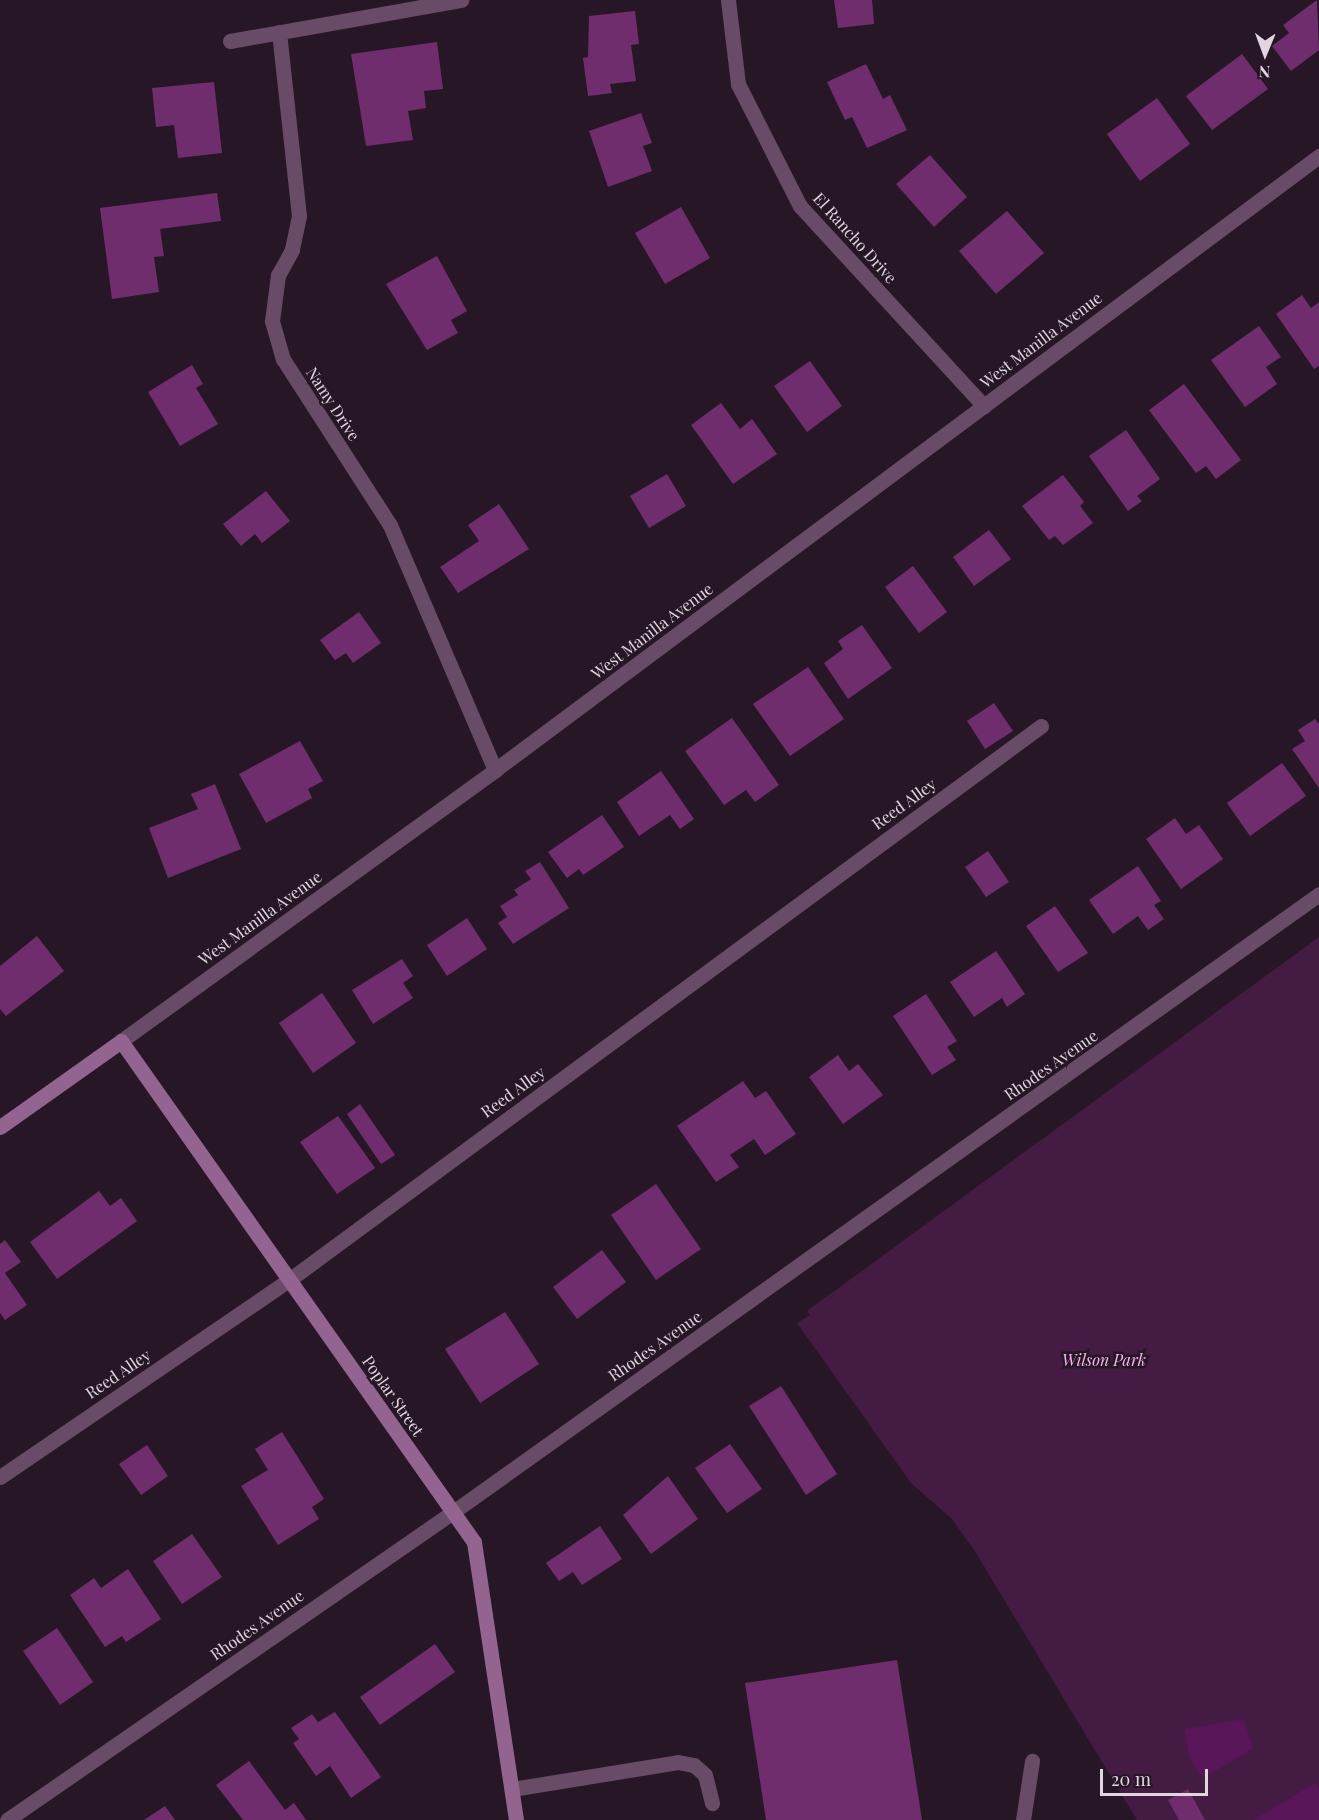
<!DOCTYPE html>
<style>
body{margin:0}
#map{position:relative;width:1319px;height:1820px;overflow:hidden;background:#271726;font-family:"Playfair Display",serif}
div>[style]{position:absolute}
.green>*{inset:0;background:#441b42}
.water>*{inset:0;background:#581557}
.building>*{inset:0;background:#702d6e}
.lane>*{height:15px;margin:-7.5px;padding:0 7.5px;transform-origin:7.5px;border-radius:7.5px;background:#684b66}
.street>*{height:15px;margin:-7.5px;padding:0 7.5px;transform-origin:7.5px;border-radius:7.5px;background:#684b66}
.secondary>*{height:15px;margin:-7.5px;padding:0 7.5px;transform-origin:7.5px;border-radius:7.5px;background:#936490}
span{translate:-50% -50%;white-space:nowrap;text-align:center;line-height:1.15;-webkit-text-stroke:5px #271726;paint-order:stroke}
.street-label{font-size:16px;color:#e1d6e0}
.park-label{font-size:16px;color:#feb2f9;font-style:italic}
.north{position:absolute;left:1235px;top:24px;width:60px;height:60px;-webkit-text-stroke:4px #271726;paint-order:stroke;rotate:181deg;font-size:16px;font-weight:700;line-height:24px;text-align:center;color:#e1d6e0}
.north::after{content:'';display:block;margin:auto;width:21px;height:27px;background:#e1d6e0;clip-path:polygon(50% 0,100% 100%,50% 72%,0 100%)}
.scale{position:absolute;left:1100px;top:1769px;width:108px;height:27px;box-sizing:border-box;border:3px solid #e1d6e0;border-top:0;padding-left:8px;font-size:18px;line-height:21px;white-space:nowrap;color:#e1d6e0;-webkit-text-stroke:4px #271726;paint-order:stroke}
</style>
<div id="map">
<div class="green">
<div style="clip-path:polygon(1319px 937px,1319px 1820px,1137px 1820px,976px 1553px,952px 1519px,911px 1483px,797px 1323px,810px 1315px,807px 1311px)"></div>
</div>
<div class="water">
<div style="clip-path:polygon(1244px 1719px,1253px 1749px,1203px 1778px,1189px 1757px,1184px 1729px)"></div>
<div style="clip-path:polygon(1315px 1783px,1319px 1789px,1319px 1820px,1253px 1820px)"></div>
</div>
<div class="building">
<div style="clip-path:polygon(834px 0,872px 0,874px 24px,838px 28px)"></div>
<div style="clip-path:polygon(1317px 0,1319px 50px,1291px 71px,1272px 46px,1289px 33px,1283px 25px)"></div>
<div style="clip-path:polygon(635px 11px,639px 44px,631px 45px,636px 81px,610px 84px,612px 93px,588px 96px,583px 58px,588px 57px,589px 16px)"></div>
<div style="clip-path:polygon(437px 42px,443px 89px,424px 91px,426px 108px,408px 111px,413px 140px,366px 146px,351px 54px)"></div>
<div style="clip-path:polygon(1242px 54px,1268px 89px,1212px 130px,1186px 96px)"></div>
<div style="clip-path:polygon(866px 64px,883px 99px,890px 95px,907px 130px,867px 148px,852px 117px,845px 120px,827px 82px)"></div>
<div style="clip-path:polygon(214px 82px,222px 153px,178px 158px,174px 125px,156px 127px,152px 88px)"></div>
<div style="clip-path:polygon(1157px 98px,1190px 144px,1140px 181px,1107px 134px)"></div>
<div style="clip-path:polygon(641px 113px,652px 143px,643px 146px,652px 171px,608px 187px,589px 131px)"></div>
<div style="clip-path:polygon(930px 155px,967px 197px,934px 227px,896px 184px)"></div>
<div style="clip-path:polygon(217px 193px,221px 221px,160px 229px,164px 256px,154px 257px,159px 292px,112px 299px,100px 208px)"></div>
<div style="clip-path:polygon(681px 207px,710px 258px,665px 284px,635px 233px)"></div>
<div style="clip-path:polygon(1007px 211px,1044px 253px,996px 294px,959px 251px)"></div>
<div style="clip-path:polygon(437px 256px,467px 311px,451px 320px,458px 333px,427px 350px,386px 284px)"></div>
<div style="clip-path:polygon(1302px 295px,1311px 308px,1319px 302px,1319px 366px,1314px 369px,1276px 314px)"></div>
<div style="clip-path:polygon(1259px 326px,1281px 357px,1266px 367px,1277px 384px,1245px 407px,1211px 360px)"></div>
<div style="clip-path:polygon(810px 361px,842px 406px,807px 432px,774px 386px)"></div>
<div style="clip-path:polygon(192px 365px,203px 384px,196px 388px,218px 424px,180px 446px,148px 392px)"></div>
<div style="clip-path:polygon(1184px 384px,1241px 460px,1216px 479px,1206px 466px,1196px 473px,1149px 410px)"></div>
<div style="clip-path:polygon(721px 403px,740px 429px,752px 419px,777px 454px,733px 484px,691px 425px)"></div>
<div style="clip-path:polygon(1126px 430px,1160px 479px,1137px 496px,1142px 501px,1128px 511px,1089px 456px)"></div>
<div style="clip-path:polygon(667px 474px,686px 506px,649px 528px,630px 496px)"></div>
<div style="clip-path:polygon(1063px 475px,1084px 502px,1080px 506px,1093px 523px,1063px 545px,1055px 536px,1049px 540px,1022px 506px)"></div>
<div style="clip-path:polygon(266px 491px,290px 521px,262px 543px,255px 534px,241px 546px,223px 524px)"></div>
<div style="clip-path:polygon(499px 504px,529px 549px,458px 593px,440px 567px,479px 541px,468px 525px)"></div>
<div style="clip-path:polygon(989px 530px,1011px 559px,974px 586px,953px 557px)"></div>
<div style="clip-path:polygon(913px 566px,947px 612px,919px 633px,885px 587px)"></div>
<div style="clip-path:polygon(359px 612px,381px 643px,353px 663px,346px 653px,335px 660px,320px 640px)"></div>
<div style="clip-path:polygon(862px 625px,892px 668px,848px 699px,824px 663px,843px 649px,838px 641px)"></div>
<div style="clip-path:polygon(808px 667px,844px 719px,790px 756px,753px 704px)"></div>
<div style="clip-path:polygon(994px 703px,1013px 731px,985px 749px,967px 721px)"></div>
<div style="clip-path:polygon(732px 718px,779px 785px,755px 802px,746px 790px,724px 805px,685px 751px)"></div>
<div style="clip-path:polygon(1315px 719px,1319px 724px,1319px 788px,1292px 749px,1305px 741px,1298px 730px)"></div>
<div style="clip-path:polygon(300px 741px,323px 781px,308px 789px,312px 798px,266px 823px,239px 774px)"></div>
<div style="clip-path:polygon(1282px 763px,1306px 796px,1250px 836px,1227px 803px)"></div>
<div style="clip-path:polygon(661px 771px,694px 819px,680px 829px,670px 815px,639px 836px,617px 802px)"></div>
<div style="clip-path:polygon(215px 784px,241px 849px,168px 878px,149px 828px,198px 809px,191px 794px)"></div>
<div style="clip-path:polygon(602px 815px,624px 847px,583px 875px,579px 869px,567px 878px,548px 852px)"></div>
<div style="clip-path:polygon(1175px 818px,1186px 834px,1199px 825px,1223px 859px,1181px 889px,1146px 839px)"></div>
<div style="clip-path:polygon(988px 851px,1009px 882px,986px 897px,965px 867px)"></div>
<div style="clip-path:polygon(540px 862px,569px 908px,513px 944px,498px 923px,507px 917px,500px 906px,518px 895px,514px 890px,531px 879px,525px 871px)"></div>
<div style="clip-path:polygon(1138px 866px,1161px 901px,1154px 905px,1164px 919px,1148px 930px,1138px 916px,1113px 934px,1089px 900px)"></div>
<div style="clip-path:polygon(1055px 906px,1088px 953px,1058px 972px,1026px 926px)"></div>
<div style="clip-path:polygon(467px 918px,487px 949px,447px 976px,427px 945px)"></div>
<div style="clip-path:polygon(37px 936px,64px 971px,6px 1016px,0 1009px,0 966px)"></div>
<div style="clip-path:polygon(996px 951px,1025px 994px,1007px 1007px,1002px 998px,974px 1017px,950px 982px)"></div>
<div style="clip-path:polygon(402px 959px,413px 976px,403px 983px,413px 998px,373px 1024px,352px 990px)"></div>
<div style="clip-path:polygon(322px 993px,356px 1043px,313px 1073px,279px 1023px)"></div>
<div style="clip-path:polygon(926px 994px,957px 1041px,947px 1047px,956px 1060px,932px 1075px,893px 1016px)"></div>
<div style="clip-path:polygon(838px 1055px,849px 1071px,858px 1064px,883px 1095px,843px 1124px,809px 1077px)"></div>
<div style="clip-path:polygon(743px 1081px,755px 1098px,766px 1091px,796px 1134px,765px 1155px,754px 1139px,730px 1155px,739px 1167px,716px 1182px,677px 1126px)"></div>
<div style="clip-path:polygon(360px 1104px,395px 1155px,381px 1164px,347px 1114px)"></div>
<div style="clip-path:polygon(338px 1116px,375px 1168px,337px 1194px,300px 1142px)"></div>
<div style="clip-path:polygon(656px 1184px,701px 1249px,656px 1280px,611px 1215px)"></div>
<div style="clip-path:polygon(99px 1191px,110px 1206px,121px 1198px,137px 1221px,57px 1279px,30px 1242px)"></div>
<div style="clip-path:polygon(5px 1240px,21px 1262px,5px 1273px,27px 1305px,5px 1320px,0 1313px,0 1244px)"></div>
<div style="clip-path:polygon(602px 1250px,626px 1282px,577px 1319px,553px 1287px)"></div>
<div style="clip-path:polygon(505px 1312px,539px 1364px,480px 1403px,445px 1349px)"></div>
<div style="clip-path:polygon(781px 1386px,837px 1474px,806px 1495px,749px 1406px)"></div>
<div style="clip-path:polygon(282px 1432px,324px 1499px,312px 1507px,319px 1519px,278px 1545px,241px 1486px,268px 1470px,255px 1449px)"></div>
<div style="clip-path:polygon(730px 1444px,762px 1489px,727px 1513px,695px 1468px)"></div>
<div style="clip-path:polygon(147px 1445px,168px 1476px,141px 1495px,119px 1464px)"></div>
<div style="clip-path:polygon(668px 1476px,698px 1519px,651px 1554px,623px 1515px)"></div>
<div style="clip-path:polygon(600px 1526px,622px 1559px,582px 1585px,573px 1572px,559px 1581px,546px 1563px)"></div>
<div style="clip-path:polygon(192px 1534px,222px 1577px,182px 1604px,153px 1561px)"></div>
<div style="clip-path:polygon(128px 1569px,161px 1619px,126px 1642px,122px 1636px,105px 1647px,70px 1595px,94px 1578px,101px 1588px)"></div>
<div style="clip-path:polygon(57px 1628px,93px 1682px,60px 1705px,23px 1651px)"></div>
<div style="clip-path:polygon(435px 1644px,455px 1672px,380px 1725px,360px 1697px)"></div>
<div style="clip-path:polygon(897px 1660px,922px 1820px,766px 1820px,745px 1683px)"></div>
<div style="clip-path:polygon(335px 1712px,381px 1777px,351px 1798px,330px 1766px,316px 1776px,293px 1743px,299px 1739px,291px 1728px,312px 1714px,318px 1722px)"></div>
<div style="clip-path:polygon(249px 1761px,285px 1810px,294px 1803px,306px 1820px,243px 1820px,216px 1785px)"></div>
<div style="clip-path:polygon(1188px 1789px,1205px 1820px,1179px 1820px,1168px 1800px)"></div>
<div style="clip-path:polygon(165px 1806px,175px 1820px,144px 1820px)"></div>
</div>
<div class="lane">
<div style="left:0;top:1477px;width:350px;rotate:-34.3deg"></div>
<div style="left:289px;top:1280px;width:934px;rotate:-36.38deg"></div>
<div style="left:512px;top:1789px;width:168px;rotate:-9.2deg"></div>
<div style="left:678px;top:1762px;width:16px;rotate:11deg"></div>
<div style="left:694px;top:1765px;width:15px;rotate:42deg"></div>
<div style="left:705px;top:1775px;width:29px;rotate:76deg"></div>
<div style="left:1023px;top:1820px;width:60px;rotate:-81.3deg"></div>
</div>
<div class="street">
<div style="left:728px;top:0;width:85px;rotate:83.2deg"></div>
<div style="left:738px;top:84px;width:137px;rotate:63.1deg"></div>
<div style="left:800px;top:206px;width:272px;rotate:47.4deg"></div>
<div style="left:279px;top:32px;width:185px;rotate:83.8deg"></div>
<div style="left:299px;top:216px;width:35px;rotate:102deg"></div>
<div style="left:292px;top:250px;width:29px;rotate:119deg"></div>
<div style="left:278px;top:275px;width:46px;rotate:97.4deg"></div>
<div style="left:272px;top:321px;width:40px;rotate:74deg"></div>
<div style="left:283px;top:359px;width:197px;rotate:57.2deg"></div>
<div style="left:390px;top:525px;width:267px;rotate:66.8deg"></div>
<div style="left:230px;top:41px;width:235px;rotate:-10.1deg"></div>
<div style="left:121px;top:1041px;width:462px;rotate:-35.9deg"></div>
<div style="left:495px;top:770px;width:1028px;rotate:-36.69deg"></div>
<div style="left:7px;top:1820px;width:542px;rotate:-34.63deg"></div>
<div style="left:453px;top:1512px;width:1064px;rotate:-35.51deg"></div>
</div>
<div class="secondary">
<div style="left:0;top:1127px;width:148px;rotate:-35.4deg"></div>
<div style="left:121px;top:1041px;width:613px;rotate:54.83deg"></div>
<div style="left:474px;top:1542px;width:281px;rotate:81.4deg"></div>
</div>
<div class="street-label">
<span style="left:855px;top:238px;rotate:48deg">El Rancho Drive</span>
<span style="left:1041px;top:340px;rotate:-37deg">West Manilla Avenue</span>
<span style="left:333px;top:404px;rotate:57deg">Namy Drive</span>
<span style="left:652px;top:631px;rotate:-37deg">West Manilla Avenue</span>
<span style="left:904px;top:804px;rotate:-36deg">Reed Alley</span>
<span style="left:260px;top:918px;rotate:-36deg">West Manilla Avenue</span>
<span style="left:1051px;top:1065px;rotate:-35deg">Rhodes Avenue</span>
<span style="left:513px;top:1092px;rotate:-36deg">Reed Alley</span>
<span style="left:655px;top:1346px;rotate:-35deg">Rhodes Avenue</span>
<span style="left:118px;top:1374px;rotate:-34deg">Reed Alley</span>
<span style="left:393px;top:1396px;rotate:55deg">Poplar Street</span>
<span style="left:257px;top:1625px;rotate:-35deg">Rhodes Avenue</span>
</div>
<div class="park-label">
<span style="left:1104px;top:1360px">Wilson Park</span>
</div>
<div class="north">N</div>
<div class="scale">20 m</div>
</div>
